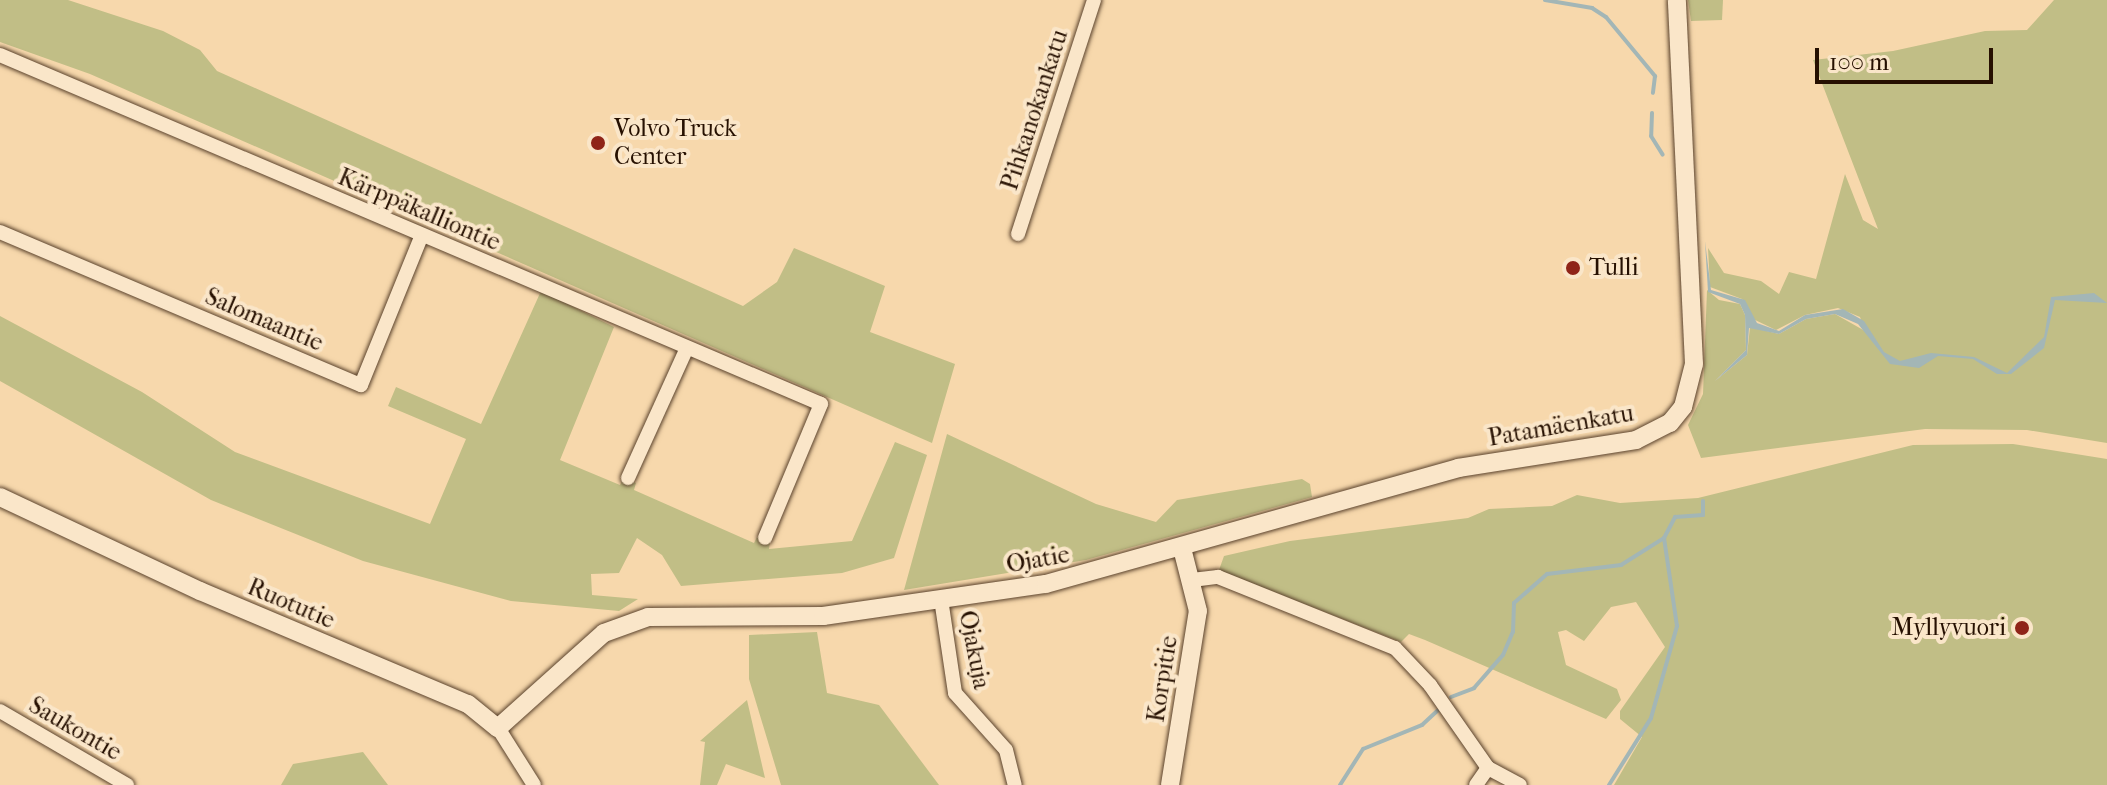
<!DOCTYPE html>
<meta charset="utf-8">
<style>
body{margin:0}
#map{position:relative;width:2107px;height:785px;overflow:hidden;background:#f7d8ac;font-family:"IM FELL French Canon",serif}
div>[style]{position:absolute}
.green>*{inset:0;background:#c1be86}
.water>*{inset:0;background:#a3b6b6}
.stream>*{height:4px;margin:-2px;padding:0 2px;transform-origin:2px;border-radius:2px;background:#a3b6b6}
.roads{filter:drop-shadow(0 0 2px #5a422c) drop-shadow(0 0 2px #5a422c)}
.minor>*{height:14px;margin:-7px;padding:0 7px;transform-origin:7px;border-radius:7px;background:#fae6c9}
.tertiary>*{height:18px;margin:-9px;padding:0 9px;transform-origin:9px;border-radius:9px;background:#fae6c9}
.dots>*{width:22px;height:22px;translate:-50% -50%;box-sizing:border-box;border:4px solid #fae6c9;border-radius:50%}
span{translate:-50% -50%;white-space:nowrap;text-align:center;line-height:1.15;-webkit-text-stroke:8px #fae6c9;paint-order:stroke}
.street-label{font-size:24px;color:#261001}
.poi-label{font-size:24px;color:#261001}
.left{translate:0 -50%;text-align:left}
.right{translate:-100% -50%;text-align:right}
.scale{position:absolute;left:1815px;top:48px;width:178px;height:36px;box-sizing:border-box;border:4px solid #261001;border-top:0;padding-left:10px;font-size:24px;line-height:28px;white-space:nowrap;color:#261001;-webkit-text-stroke:6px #fae6c9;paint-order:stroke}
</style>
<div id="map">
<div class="green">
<div style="clip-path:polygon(0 0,68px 0,163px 31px,200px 50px,217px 71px,743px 306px,777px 282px,794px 248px,885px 286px,870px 332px,955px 364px,932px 443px,90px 74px,0 42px)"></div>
<div style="clip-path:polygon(1688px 0,1723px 0,1722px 20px,1691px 21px)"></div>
<div style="clip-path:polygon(2054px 0,2107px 0,2107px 443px,2027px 430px,1925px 429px,1701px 458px,1688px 425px,1703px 394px,1707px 290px,1719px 300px,1740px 304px,1745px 315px,1746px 350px,1715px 381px,1747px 355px,1750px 327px,1779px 334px,1806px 319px,1835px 314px,1865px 331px,1860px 317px,1838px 308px,1805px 315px,1776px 330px,1753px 319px,1742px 299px,1710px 287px,1708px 248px,1724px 273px,1761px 281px,1779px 294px,1789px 272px,1816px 279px,1845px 174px,1863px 220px,1878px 229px,1813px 60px,1893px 51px,1985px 31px,2027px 30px)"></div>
<div style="clip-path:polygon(541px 291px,614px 327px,560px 460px,620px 485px,624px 477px,636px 483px,634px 490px,754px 543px,757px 537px,770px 542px,769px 549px,852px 541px,895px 442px,927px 455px,894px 558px,842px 573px,681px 586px,662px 555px,637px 538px,619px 573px,591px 574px,592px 595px,638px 599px,619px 611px,511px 601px,363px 561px,211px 500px,0 381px,0 316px,142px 392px,235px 452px,430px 524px,466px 439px,388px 406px,396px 387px,481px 424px)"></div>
<div style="clip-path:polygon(947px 434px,1096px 504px,1156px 522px,1177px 500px,1302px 479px,1310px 484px,1312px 497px,1086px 560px,904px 590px)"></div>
<div style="clip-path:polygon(2013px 444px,2107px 459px,2107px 785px,1614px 785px,1642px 737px,1620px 719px,1620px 711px,1665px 647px,1636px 602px,1611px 607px,1584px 641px,1566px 630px,1558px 632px,1566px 665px,1617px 689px,1621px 700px,1606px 719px,1425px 640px,1409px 634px,1401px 642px,1219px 570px,1224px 556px,1290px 541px,1468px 518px,1489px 509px,1552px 506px,1577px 495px,1620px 503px,1698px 498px,1913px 445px)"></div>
<div style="clip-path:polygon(817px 632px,827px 693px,879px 705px,939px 785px,781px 785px,749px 679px,749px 635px)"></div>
<div style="clip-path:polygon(747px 700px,765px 778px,726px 764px,717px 785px,700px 785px,705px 742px,700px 741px)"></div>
<div style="clip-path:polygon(363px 752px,388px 785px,281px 785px,293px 764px)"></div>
</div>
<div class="water">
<div style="clip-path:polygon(1705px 241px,1711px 290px,1745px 300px,1757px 323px,1779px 331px,1805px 315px,1843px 309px,1864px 321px,1884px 352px,1900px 361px,1931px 353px,1974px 357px,2007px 373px,2044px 337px,2051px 297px,2094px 293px,2107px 303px,2055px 300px,2044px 348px,2011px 374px,1997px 374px,1973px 359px,1938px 356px,1919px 368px,1890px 364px,1858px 324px,1835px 314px,1806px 319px,1779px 334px,1749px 328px,1747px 355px,1715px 381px,1746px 350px,1745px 315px,1740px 304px,1708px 292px)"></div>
</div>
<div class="stream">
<div style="left:1545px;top:0;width:48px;rotate:9.7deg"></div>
<div style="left:1592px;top:8px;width:17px;rotate:33deg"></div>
<div style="left:1606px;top:17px;width:77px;rotate:50.3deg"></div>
<div style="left:1655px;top:76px;width:17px;rotate:97deg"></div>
<div style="left:1652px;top:113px;width:23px;rotate:92deg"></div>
<div style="left:1651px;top:136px;width:22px;rotate:58deg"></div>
<div style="left:1451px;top:697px;width:25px;rotate:-21deg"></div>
<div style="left:1474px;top:688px;width:44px;rotate:-48.7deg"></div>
<div style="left:1503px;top:655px;width:25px;rotate:-67deg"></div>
<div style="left:1513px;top:632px;width:29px;rotate:-88deg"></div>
<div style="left:1514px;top:603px;width:44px;rotate:-41.3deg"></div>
<div style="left:1547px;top:574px;width:75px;rotate:-6.9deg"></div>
<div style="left:1621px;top:565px;width:51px;rotate:-32.1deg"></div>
<div style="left:1340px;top:785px;width:43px;rotate:-57.4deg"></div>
<div style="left:1363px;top:749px;width:64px;rotate:-22.1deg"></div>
<div style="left:1422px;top:725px;width:21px;rotate:-43deg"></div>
<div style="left:1609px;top:785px;width:79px;rotate:-57.9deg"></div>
<div style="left:1651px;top:718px;width:96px;rotate:-74.2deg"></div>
<div style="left:1677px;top:626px;width:89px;rotate:-98.4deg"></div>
<div style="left:1664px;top:538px;width:24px;rotate:-62deg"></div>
<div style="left:1675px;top:517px;width:28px;rotate:-4deg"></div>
<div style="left:1703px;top:515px;width:14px;rotate:-90deg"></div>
</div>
<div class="roads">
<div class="minor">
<div style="left:0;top:55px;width:892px;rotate:23.03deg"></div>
<div style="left:821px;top:404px;width:145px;rotate:112.7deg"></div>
<div style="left:0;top:232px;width:392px;rotate:23deg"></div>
<div style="left:361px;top:385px;width:162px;rotate:-67.9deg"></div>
<div style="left:1018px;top:234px;width:246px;rotate:-72deg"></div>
<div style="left:628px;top:478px;width:141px;rotate:-65.6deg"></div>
<div style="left:1192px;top:580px;width:26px;rotate:-7deg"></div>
<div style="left:1218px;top:577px;width:191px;rotate:21.9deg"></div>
<div style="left:1395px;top:648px;width:51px;rotate:46.6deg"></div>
<div style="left:1430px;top:685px;width:101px;rotate:55.1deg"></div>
<div style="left:1488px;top:768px;width:36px;rotate:28deg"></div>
<div style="left:941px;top:599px;width:95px;rotate:81.5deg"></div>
<div style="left:955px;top:693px;width:76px;rotate:48.2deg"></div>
<div style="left:1006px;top:750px;width:36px;rotate:76deg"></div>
<div style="left:0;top:711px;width:147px;rotate:30.2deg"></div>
<div style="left:498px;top:728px;width:67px;rotate:57.7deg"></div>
<div style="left:1476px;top:785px;width:21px;rotate:-55deg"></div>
</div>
<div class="tertiary">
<div style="left:0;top:497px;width:221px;rotate:25.2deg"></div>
<div style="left:200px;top:591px;width:291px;rotate:22.9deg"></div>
<div style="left:468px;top:704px;width:38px;rotate:39deg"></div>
<div style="left:498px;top:728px;width:142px;rotate:-41.9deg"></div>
<div style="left:604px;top:633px;width:47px;rotate:-20deg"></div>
<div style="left:648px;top:617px;width:175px;rotate:-0.3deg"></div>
<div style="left:823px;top:616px;width:225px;rotate:-8.2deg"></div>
<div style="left:1046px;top:584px;width:428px;rotate:-15.7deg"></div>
<div style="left:1458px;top:468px;width:180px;rotate:-8.9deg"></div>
<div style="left:1636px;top:440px;width:38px;rotate:-27deg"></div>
<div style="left:1670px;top:423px;width:21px;rotate:-51deg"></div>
<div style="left:1683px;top:407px;width:44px;rotate:-75.7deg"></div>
<div style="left:1694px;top:364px;width:364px;rotate:-92.7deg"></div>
<div style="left:1170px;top:785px;width:176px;rotate:-80.9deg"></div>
<div style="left:1198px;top:611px;width:65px;rotate:-104.3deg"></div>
</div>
</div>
<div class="dots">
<div style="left:598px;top:143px;background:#8f2418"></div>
<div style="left:1573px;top:268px;background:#8f2418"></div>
<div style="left:2022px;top:628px;background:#8f2418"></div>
</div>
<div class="street-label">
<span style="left:1035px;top:110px;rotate:-72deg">Pihkanokankatu</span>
<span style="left:419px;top:210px;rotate:23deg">Kärppäkalliontie</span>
<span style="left:264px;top:320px;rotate:23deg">Salomaantie</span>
<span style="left:1561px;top:426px;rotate:-10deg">Patamäenkatu</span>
<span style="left:1038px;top:560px;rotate:-10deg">Ojatie</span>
<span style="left:291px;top:604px;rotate:23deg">Ruotutie</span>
<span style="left:974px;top:650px;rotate:79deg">Ojakuja</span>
<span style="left:1163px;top:679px;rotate:-81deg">Korpitie</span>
<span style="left:75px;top:729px;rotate:30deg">Saukontie</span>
</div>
<div class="poi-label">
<span class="left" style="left:614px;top:143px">Volvo Truck<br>Center</span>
<span class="left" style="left:1589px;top:268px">Tulli</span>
<span class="right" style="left:2006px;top:628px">Myllyvuori</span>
</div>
<div class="scale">100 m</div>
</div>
